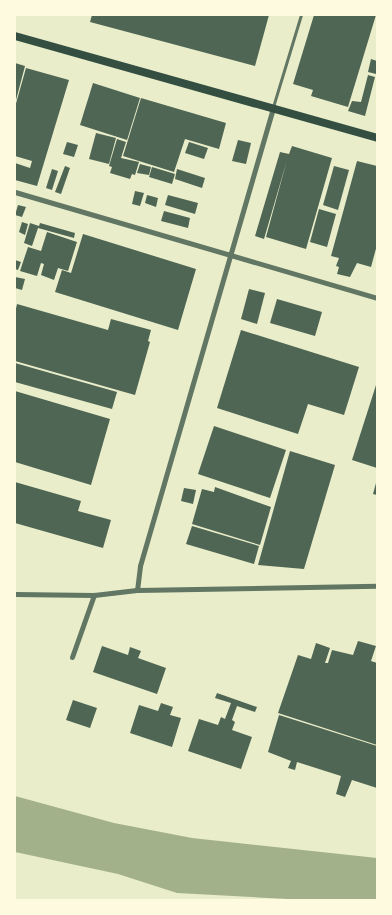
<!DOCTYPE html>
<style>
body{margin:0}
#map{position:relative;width:392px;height:915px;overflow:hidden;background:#e9edc9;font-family:"Source Serif 4",serif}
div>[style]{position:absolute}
.water>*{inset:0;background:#a3b18a}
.building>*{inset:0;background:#4f6655}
.service>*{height:2.5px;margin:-1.25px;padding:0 1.25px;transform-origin:1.25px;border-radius:1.25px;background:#617663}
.minor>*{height:5px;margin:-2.5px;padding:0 2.5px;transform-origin:2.5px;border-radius:2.5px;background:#617663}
.secondary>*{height:8px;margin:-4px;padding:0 4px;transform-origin:4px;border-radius:4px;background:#344e41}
span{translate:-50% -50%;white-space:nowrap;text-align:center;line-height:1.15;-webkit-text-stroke:5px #fefae0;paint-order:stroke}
.frame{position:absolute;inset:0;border:16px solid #fefae0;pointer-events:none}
</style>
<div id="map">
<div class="water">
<div style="clip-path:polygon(15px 796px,114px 823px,192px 838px,377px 858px,377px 900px,307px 900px,177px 893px,118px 874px,15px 852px)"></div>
</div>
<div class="building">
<div style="clip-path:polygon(92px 15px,269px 15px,255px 66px,90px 22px)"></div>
<div style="clip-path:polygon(314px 15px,376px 15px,348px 107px,311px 96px,313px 90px,293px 84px)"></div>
<div style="clip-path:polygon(371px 59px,377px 61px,376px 74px,368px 72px)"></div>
<div style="clip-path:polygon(15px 63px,25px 66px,16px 100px,15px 100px)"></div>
<div style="clip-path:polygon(26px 68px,69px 80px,37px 186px,15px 180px,15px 163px,30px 168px,32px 161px,15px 156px,15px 107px)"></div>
<div style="clip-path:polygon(368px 75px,375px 77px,365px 116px,348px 111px,352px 101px,361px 102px)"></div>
<div style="clip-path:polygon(93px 83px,140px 98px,127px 140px,80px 125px)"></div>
<div style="clip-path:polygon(141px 98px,226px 123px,219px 149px,185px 139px,174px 172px,123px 156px)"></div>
<div style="clip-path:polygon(96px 133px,116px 138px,109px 164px,89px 159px)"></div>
<div style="clip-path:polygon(117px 139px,126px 142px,121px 158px,139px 162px,135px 175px,132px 174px,130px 179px,110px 173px,112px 167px,109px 166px)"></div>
<div style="clip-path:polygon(238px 140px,251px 143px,246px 164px,232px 161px)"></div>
<div style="clip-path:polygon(67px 142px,78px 145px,74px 157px,63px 154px)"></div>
<div style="clip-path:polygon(189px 142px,208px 148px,204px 159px,185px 153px)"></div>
<div style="clip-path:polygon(292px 146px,332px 158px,306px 249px,266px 237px,287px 160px,264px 239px,255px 236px,280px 152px,289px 154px)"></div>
<div style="clip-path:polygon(357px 161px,377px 166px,377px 245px,371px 267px,357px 263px,350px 277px,337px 274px,339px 267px,336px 266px,339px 258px,331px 256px)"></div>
<div style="clip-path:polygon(140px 164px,151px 167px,149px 175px,137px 173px)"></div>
<div style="clip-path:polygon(65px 166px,70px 168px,61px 194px,55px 192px)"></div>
<div style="clip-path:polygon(334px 166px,349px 170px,338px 210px,323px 205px)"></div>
<div style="clip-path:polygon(152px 167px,175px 174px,172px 184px,149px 177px)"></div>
<div style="clip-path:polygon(52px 169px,58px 171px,52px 190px,46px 188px)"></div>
<div style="clip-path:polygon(177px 169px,205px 178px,202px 188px,175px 179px)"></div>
<div style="clip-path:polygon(135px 191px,144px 193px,140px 206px,132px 204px)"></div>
<div style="clip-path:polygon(147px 195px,158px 198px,156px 207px,145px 203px)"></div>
<div style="clip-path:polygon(168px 195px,198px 203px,195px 214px,165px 205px)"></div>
<div style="clip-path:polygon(18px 205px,26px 207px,22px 217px,15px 215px)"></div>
<div style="clip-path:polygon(319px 209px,336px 214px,327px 247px,310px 242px)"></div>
<div style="clip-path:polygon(164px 211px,190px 218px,188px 228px,161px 221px)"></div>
<div style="clip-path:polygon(22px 222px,28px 224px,25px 235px,19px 232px)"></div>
<div style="clip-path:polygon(30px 223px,39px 226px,40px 223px,75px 233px,74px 238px,38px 228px,32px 246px,24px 243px)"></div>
<div style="clip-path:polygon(47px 232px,77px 242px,68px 271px,58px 268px,54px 280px,41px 275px,44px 264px,41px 263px,37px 276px,20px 271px,28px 247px,41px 251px)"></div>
<div style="clip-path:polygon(83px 234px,196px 269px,178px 330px,55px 292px,62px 270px,71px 273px)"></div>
<div style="clip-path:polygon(15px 260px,21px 262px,18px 270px,15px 269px)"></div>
<div style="clip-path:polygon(15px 277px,25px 279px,22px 290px,15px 288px)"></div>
<div style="clip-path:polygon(249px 289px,265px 293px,257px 324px,241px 319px)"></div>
<div style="clip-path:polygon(277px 299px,322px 312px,315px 336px,270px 323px)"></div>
<div style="clip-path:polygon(17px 304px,108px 330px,111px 319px,151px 330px,148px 341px,150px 342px,135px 395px,15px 361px,15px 313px)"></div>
<div style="clip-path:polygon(241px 330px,359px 367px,344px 415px,308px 404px,298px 434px,217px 408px)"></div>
<div style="clip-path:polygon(15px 363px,117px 392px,112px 409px,15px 382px)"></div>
<div style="clip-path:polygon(377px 382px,377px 468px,352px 460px)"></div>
<div style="clip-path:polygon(15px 391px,110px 419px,91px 485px,15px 462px)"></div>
<div style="clip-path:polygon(214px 426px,286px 450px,270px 498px,198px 474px)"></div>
<div style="clip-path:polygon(290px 451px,335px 465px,304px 569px,258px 565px)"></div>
<div style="clip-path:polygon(15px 482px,81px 501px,78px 511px,111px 520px,103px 548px,15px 523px)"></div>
<div style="clip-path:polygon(376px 483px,377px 483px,377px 495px,373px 494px)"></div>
<div style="clip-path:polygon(215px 487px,271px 507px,260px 545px,192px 524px,202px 489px,214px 492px)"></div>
<div style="clip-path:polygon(184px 488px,196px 490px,193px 504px,181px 501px)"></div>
<div style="clip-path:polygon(192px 526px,259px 546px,254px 564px,186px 544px)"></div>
<div style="clip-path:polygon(358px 641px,376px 646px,371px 661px,377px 663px,377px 745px,278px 713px,298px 655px,311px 659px,316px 643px,330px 648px,325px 663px,328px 663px,332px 650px,353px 655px)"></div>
<div style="clip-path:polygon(102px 646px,128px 655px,130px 647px,141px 651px,138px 658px,166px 668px,157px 694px,93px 672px)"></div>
<div style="clip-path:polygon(217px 693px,257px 707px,255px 712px,237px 706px,232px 720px,235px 722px,232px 730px,252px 737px,241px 769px,188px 751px,199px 719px,218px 725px,221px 717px,225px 719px,231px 703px,215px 698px)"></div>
<div style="clip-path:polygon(73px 700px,97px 708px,90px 728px,66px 720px)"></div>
<div style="clip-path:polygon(161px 703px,173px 707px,170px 715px,181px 718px,172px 747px,130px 733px,139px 705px,158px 711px)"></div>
<div style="clip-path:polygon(279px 715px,377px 746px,377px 788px,352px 780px,345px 797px,336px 794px,341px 776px,297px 762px,295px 770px,288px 768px,291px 761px,268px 752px)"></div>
</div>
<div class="service">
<div style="left:273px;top:107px;width:96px;rotate:-73.1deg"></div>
</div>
<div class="minor">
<div style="left:273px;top:108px;width:477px;rotate:106.2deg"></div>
<div style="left:140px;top:566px;width:24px;rotate:97deg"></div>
<div style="left:137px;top:590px;width:240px;rotate:-1deg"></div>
<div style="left:15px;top:192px;width:377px;rotate:16.3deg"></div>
<div style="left:15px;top:594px;width:79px;rotate:0.7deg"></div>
<div style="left:94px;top:595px;width:43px;rotate:-6.6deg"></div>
<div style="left:72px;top:657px;width:66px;rotate:-70.5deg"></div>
</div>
<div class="secondary">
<div style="left:15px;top:36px;width:376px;rotate:15.7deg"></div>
</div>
<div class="frame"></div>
</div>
